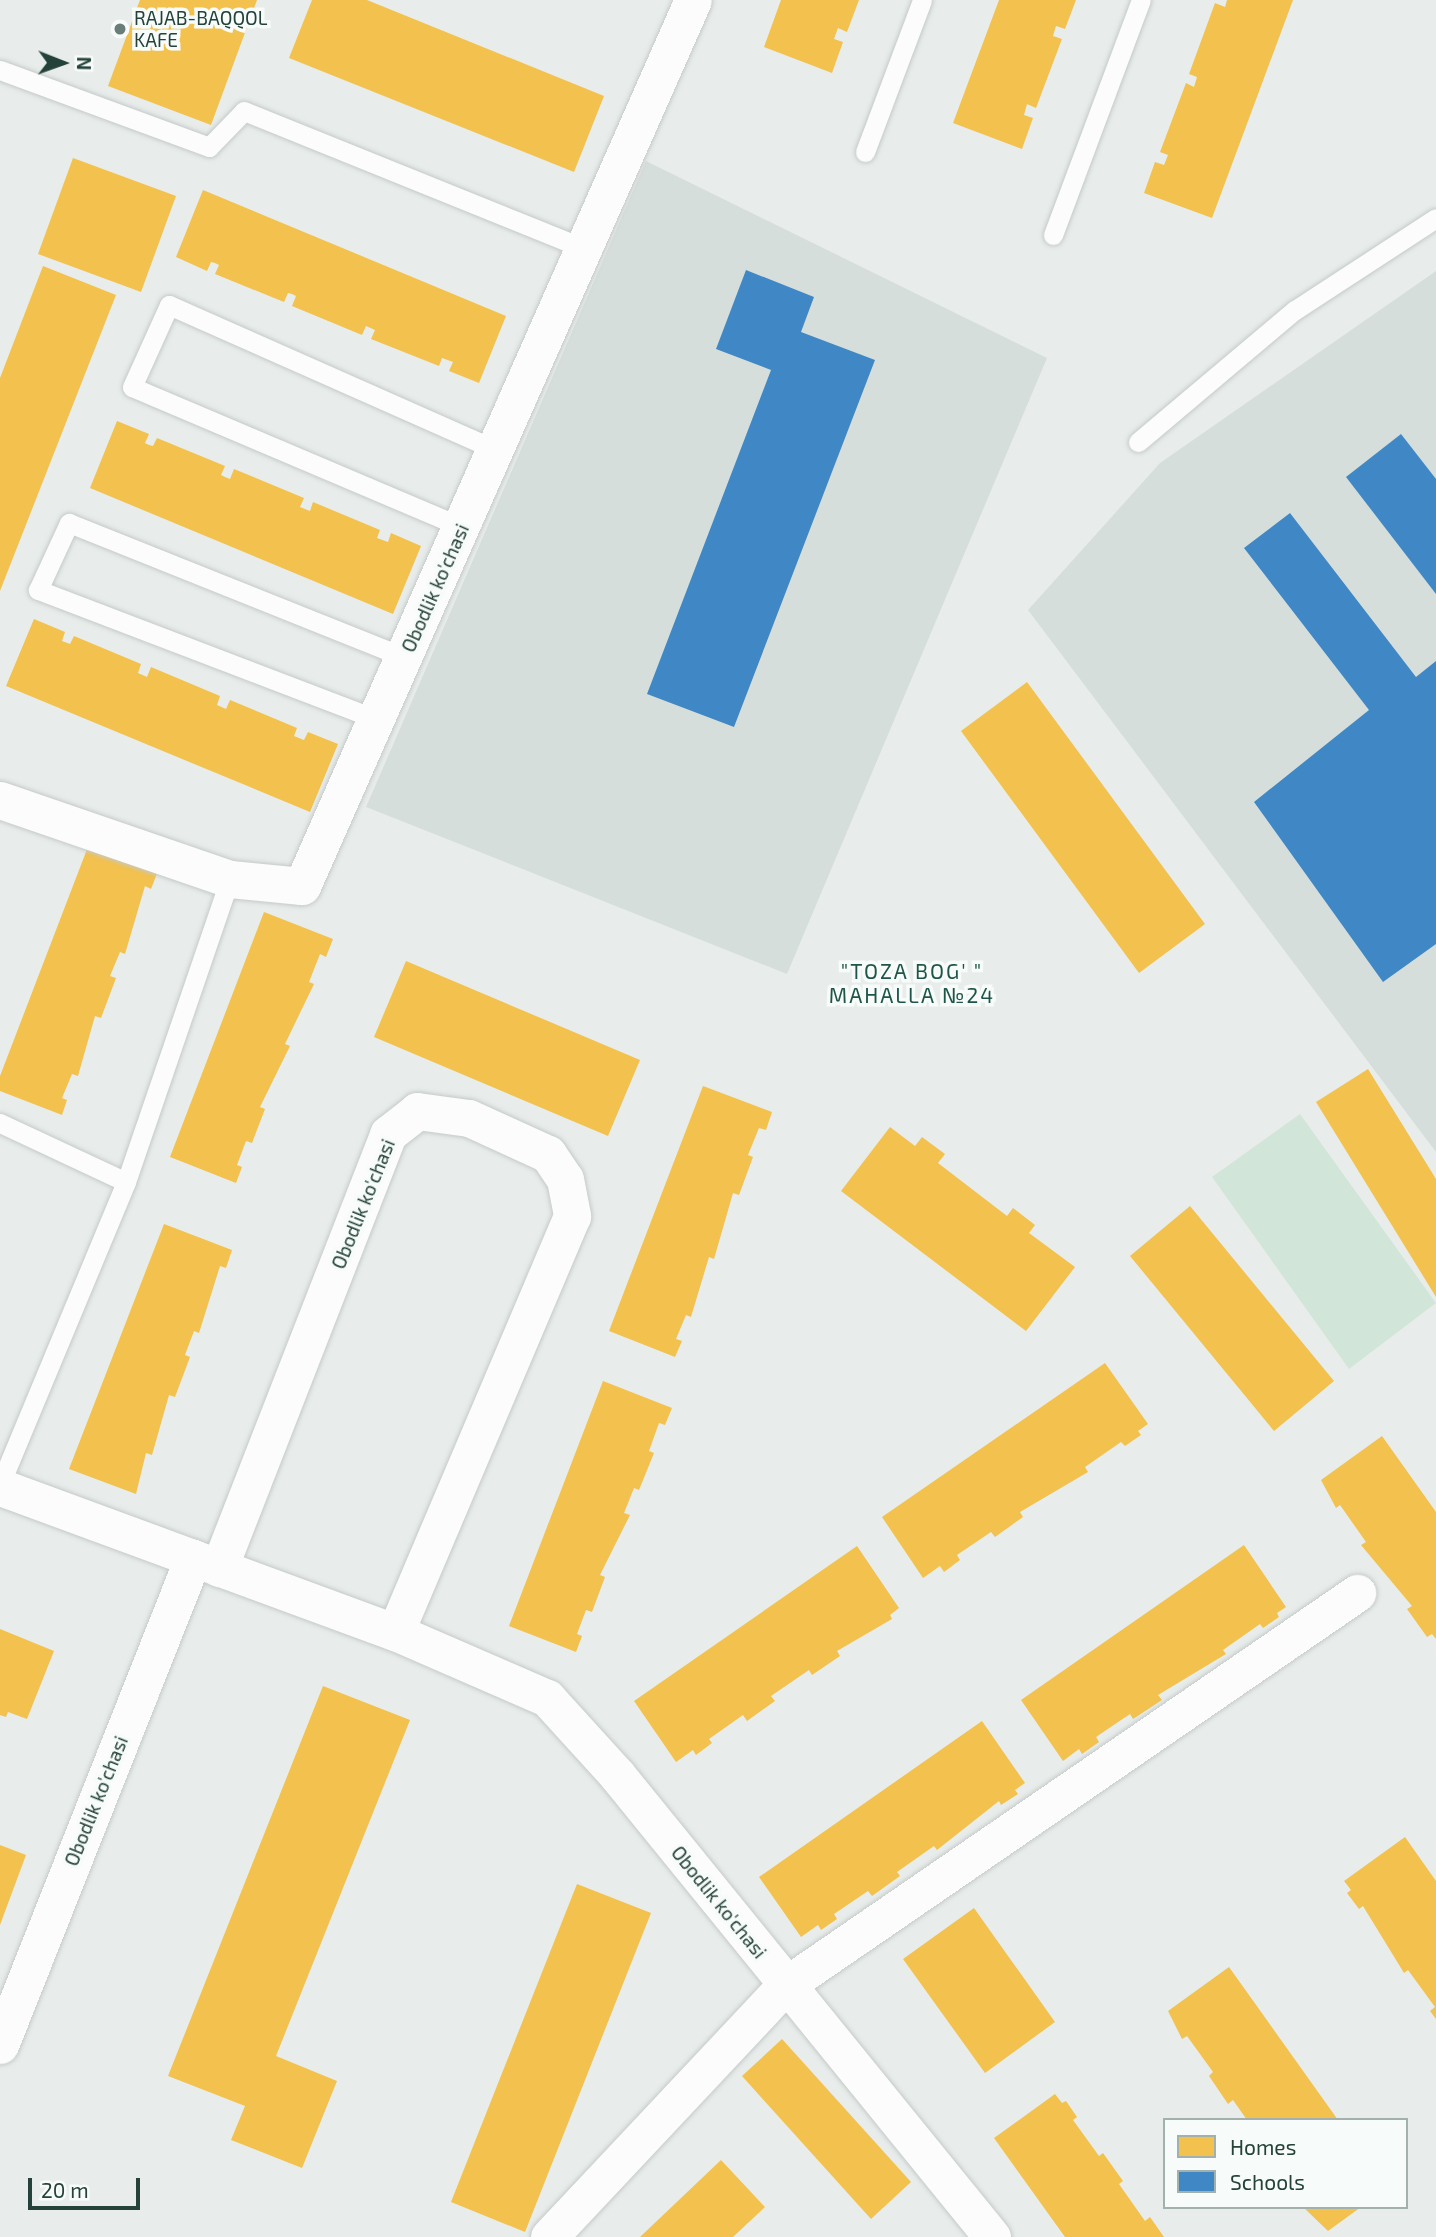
<!DOCTYPE html>
<meta charset="utf-8">
<style>
body{margin:0}
#map{position:relative;width:1436px;height:2237px;overflow:hidden;background:#e8edeb;font-family:"Exo 2",sans-serif}
div>[style]{position:absolute}
.built>*{inset:0;background:#d6dedb}
.green>*{inset:0;background:#d1e6d8}
.homes>*{inset:0;background:#f2c14e}
.schools>*{inset:0;background:#3f88c5}
.roads{filter:drop-shadow(0 0 2px #c5cac8) drop-shadow(0 0 2px #c5cac8)}
.lane>*{height:19px;margin:-9.5px;padding:0 9.5px;transform-origin:9.5px;border-radius:9.5px;background:#fcfcfc}
.street>*{height:37px;margin:-18.5px;padding:0 18.5px;transform-origin:18.5px;border-radius:18.5px;background:#fcfcfc}
.dots>*{width:19px;height:19px;translate:-50% -50%;box-sizing:border-box;border:4px solid #f7fbf9;border-radius:50%}
span{translate:-50% -50%;white-space:nowrap;text-align:center;line-height:1.15;-webkit-text-stroke:7px #f7fbf9;paint-order:stroke}
.poi-label{font-size:19px;color:#24423a}
.left{translate:0 -50%;text-align:left}
.street-label{font-size:19px;color:#24423a}
.neighbourhood-label{font-size:21px;color:#1f5548;letter-spacing:2px}
.legend{position:absolute;left:1163px;top:2118px;width:245px;height:91px;box-sizing:border-box;background:#f7fbf9;border:2px solid #a3b1ad;margin:0;padding:9px 12px;list-style:none;font-size:21px;color:#24423a}
.legend li{display:flex;align-items:center;gap:14px;height:35px}
.legend b{width:35px;border:2px solid #a3b1ad}
.north{position:absolute;left:28px;top:28px;width:70px;height:70px;-webkit-text-stroke:5px #f7fbf9;paint-order:stroke;rotate:91deg;font-size:19px;font-weight:700;line-height:28px;text-align:center;color:#24423a}
.north::after{content:'';display:block;margin:auto;width:24px;height:32px;background:#24423a;clip-path:polygon(50% 0,100% 100%,50% 72%,0 100%)}
.scale{position:absolute;left:28px;top:2178px;width:112px;height:32px;box-sizing:border-box;border:4px solid #24423a;border-top:0;padding-left:9px;font-size:21px;line-height:24px;white-space:nowrap;color:#24423a;-webkit-text-stroke:5px #f7fbf9;paint-order:stroke}
</style>
<div id="map">
<div class="built">
<div style="clip-path:polygon(646px 161px,1047px 358px,787px 974px,366px 807px)"></div>
<div style="clip-path:polygon(1436px 271px,1436px 1152px,1028px 610px,1160px 463px)"></div>
</div>
<div class="green">
<div style="clip-path:polygon(1300px 1114px,1436px 1303px,1349px 1369px,1212px 1177px)"></div>
</div>
<div class="homes">
<div style="clip-path:polygon(140px 0,257px 0,211px 125px,108px 86px)"></div>
<div style="clip-path:polygon(312px 0,367px 0,604px 96px,574px 172px,289px 58px)"></div>
<div style="clip-path:polygon(781px 0,859px 0,847px 32px,838px 28px,834px 39px,843px 42px,832px 73px,764px 47px)"></div>
<div style="clip-path:polygon(999px 0,1076px 0,1065px 29px,1056px 26px,1053px 36px,1062px 39px,1036px 108px,1027px 104px,1024px 115px,1033px 118px,1022px 149px,953px 123px)"></div>
<div style="clip-path:polygon(1227px 0,1293px 0,1212px 218px,1144px 193px,1155px 162px,1164px 165px,1168px 155px,1160px 152px,1186px 83px,1194px 87px,1197px 77px,1189px 74px,1215px 3px,1225px 7px)"></div>
<div style="clip-path:polygon(73px 158px,176px 196px,141px 292px,38px 254px)"></div>
<div style="clip-path:polygon(203px 190px,506px 316px,479px 383px,449px 371px,453px 362px,442px 358px,439px 366px,371px 339px,375px 330px,366px 326px,362px 335px,292px 306px,296px 296px,292px 294px,288px 293px,284px 302px,215px 274px,219px 265px,215px 263px,211px 262px,207px 271px,176px 257px)"></div>
<div style="clip-path:polygon(43px 266px,116px 295px,0 591px,0 378px)"></div>
<div style="clip-path:polygon(117px 421px,149px 434px,145px 443px,149px 445px,153px 446px,157px 438px,225px 466px,221px 475px,225px 477px,230px 479px,234px 469px,304px 498px,300px 507px,310px 511px,313px 502px,380px 530px,377px 538px,388px 542px,391px 533px,421px 546px,393px 614px,90px 488px)"></div>
<div style="clip-path:polygon(34px 619px,65px 632px,62px 641px,70px 644px,74px 636px,141px 664px,138px 673px,147px 677px,151px 667px,220px 696px,217px 705px,226px 709px,230px 700px,297px 728px,294px 736px,304px 740px,308px 732px,338px 744px,310px 812px,6px 686px)"></div>
<div style="clip-path:polygon(1027px 682px,1205px 924px,1139px 973px,961px 731px)"></div>
<div style="clip-path:polygon(89px 844px,158px 871px,151px 889px,145px 886px,125px 954px,120px 952px,110px 976px,116px 978px,101px 1018px,95px 1016px,78px 1076px,72px 1074px,62px 1098px,67px 1100px,62px 1115px,0 1091px,0 1076px)"></div>
<div style="clip-path:polygon(264px 912px,333px 939px,326px 957px,320px 954px,309px 982px,314px 984px,285px 1044px,290px 1046px,260px 1107px,265px 1109px,252px 1143px,246px 1141px,237px 1165px,242px 1167px,236px 1183px,170px 1157px)"></div>
<div style="clip-path:polygon(406px 961px,640px 1060px,608px 1136px,374px 1037px)"></div>
<div style="clip-path:polygon(1368px 1069px,1436px 1179px,1436px 1297px,1316px 1102px)"></div>
<div style="clip-path:polygon(703px 1086px,772px 1112px,766px 1130px,759px 1128px,748px 1155px,753px 1157px,739px 1195px,733px 1193px,714px 1259px,709px 1257px,691px 1317px,686px 1315px,676px 1339px,682px 1341px,675px 1357px,609px 1331px)"></div>
<div style="clip-path:polygon(890px 1127px,915px 1146px,922px 1137px,945px 1154px,938px 1163px,1007px 1216px,1013px 1208px,1035px 1225px,1029px 1233px,1075px 1267px,1026px 1331px,841px 1191px)"></div>
<div style="clip-path:polygon(1190px 1206px,1334px 1381px,1274px 1431px,1130px 1256px)"></div>
<div style="clip-path:polygon(164px 1224px,232px 1250px,226px 1268px,220px 1266px,199px 1333px,194px 1331px,185px 1355px,190px 1357px,175px 1397px,169px 1395px,152px 1455px,146px 1453px,136px 1494px,69px 1469px)"></div>
<div style="clip-path:polygon(1105px 1363px,1148px 1424px,1138px 1431px,1141px 1435px,1125px 1446px,1121px 1442px,1085px 1467px,1088px 1472px,1020px 1512px,1023px 1517px,995px 1537px,991px 1532px,957px 1555px,960px 1560px,944px 1572px,940px 1566px,923px 1578px,882px 1517px)"></div>
<div style="clip-path:polygon(603px 1381px,672px 1408px,665px 1425px,659px 1423px,649px 1451px,654px 1453px,639px 1490px,634px 1488px,624px 1513px,630px 1515px,600px 1575px,605px 1577px,592px 1612px,586px 1610px,577px 1634px,582px 1636px,576px 1652px,509px 1626px)"></div>
<div style="clip-path:polygon(1382px 1436px,1436px 1512px,1436px 1639px,1432px 1634px,1427px 1637px,1407px 1609px,1412px 1606px,1361px 1545px,1366px 1542px,1340px 1505px,1336px 1508px,1321px 1480px)"></div>
<div style="clip-path:polygon(1244px 1545px,1286px 1607px,1277px 1613px,1279px 1617px,1263px 1628px,1260px 1624px,1223px 1650px,1226px 1654px,1158px 1695px,1162px 1700px,1133px 1719px,1130px 1714px,1096px 1737px,1099px 1742px,1082px 1754px,1079px 1749px,1063px 1761px,1021px 1700px)"></div>
<div style="clip-path:polygon(857px 1546px,899px 1608px,890px 1615px,892px 1619px,837px 1651px,840px 1656px,812px 1675px,809px 1670px,771px 1696px,775px 1701px,747px 1721px,743px 1715px,709px 1739px,712px 1743px,696px 1755px,693px 1750px,676px 1762px,634px 1701px)"></div>
<div style="clip-path:polygon(0 1629px,54px 1651px,27px 1719px,8px 1712px,6px 1717px,0 1715px)"></div>
<div style="clip-path:polygon(323px 1686px,410px 1720px,276px 2056px,337px 2081px,302px 2168px,231px 2140px,245px 2106px,168px 2076px)"></div>
<div style="clip-path:polygon(982px 1721px,1025px 1783px,1015px 1790px,1018px 1794px,1001px 1805px,999px 1801px,937px 1850px,934px 1846px,897px 1872px,900px 1876px,872px 1896px,868px 1891px,834px 1914px,837px 1919px,821px 1930px,818px 1925px,801px 1937px,759px 1877px)"></div>
<div style="clip-path:polygon(1405px 1837px,1436px 1881px,1436px 2019px,1430px 2011px,1435px 2007px,1408px 1970px,1404px 1973px,1363px 1906px,1359px 1909px,1347px 1893px,1351px 1890px,1344px 1881px)"></div>
<div style="clip-path:polygon(0 1845px,26px 1855px,0 1925px)"></div>
<div style="clip-path:polygon(577px 1884px,651px 1913px,525px 2232px,451px 2202px)"></div>
<div style="clip-path:polygon(974px 1908px,1055px 2022px,985px 2073px,903px 1959px)"></div>
<div style="clip-path:polygon(1229px 1967px,1338px 2120px,1247px 2120px,1233px 2100px,1228px 2104px,1209px 2076px,1213px 2072px,1187px 2036px,1182px 2039px,1168px 2011px)"></div>
<div style="clip-path:polygon(782px 2039px,911px 2182px,871px 2219px,742px 2076px)"></div>
<div style="clip-path:polygon(1055px 2094px,1062px 2103px,1066px 2101px,1077px 2117px,1073px 2120px,1099px 2156px,1103px 2153px,1123px 2181px,1119px 2184px,1145px 2221px,1150px 2217px,1164px 2237px,1065px 2237px,994px 2138px)"></div>
<div style="clip-path:polygon(721px 2160px,765px 2207px,733px 2237px,640px 2237px)"></div>
<div style="clip-path:polygon(1303px 2207px,1361px 2207px,1328px 2231px)"></div>
</div>
<div class="schools">
<div style="clip-path:polygon(746px 270px,814px 297px,801px 332px,875px 360px,734px 727px,647px 694px,771px 370px,716px 349px)"></div>
<div style="clip-path:polygon(1401px 434px,1436px 479px,1436px 594px,1346px 477px)"></div>
<div style="clip-path:polygon(1290px 513px,1416px 677px,1436px 661px,1436px 944px,1383px 982px,1254px 802px,1369px 710px,1244px 548px)"></div>
</div>
<div class="roads">
<div class="lane">
<div style="left:0;top:70px;width:223px;rotate:20.2deg"></div>
<div style="left:209px;top:147px;width:50px;rotate:-45.8deg"></div>
<div style="left:244px;top:111px;width:368px;rotate:22deg"></div>
<div style="left:865px;top:152px;width:162px;rotate:-69.4deg"></div>
<div style="left:1053px;top:235px;width:251px;rotate:-69.5deg"></div>
<div style="left:1138px;top:442px;width:205px;rotate:-40.1deg"></div>
<div style="left:1295px;top:310px;width:168px;rotate:-33.1deg"></div>
<div style="left:462px;top:527px;width:358px;rotate:-157deg"></div>
<div style="left:132px;top:387px;width:90px;rotate:-65.7deg"></div>
<div style="left:169px;top:305px;width:358px;rotate:23.9deg"></div>
<div style="left:376px;top:719px;width:362px;rotate:-159.1deg"></div>
<div style="left:38px;top:590px;width:74px;rotate:-65.2deg"></div>
<div style="left:69px;top:523px;width:361px;rotate:21.8deg"></div>
<div style="left:0;top:1123px;width:139px;rotate:25.1deg"></div>
<div style="left:126px;top:1182px;width:327px;rotate:112.6deg"></div>
<div style="left:126px;top:1182px;width:320px;rotate:-71.1deg"></div>
</div>
<div class="street">
<div style="left:0;top:800px;width:243px;rotate:19deg"></div>
<div style="left:230px;top:879px;width:72px;rotate:5.6deg"></div>
<div style="left:302px;top:886px;width:968px;rotate:-66.19deg"></div>
<div style="left:0;top:1487px;width:421px;rotate:20.2deg"></div>
<div style="left:395px;top:1632px;width:166px;rotate:23.5deg"></div>
<div style="left:547px;top:1698px;width:104px;rotate:47.7deg"></div>
<div style="left:617px;top:1775px;width:595px;rotate:50.93deg"></div>
<div style="left:219px;top:1568px;width:466px;rotate:-68.7deg"></div>
<div style="left:388px;top:1134px;width:37px;rotate:-38deg"></div>
<div style="left:417px;top:1111px;width:52px;rotate:7.7deg"></div>
<div style="left:469px;top:1118px;width:87px;rotate:24.5deg"></div>
<div style="left:548px;top:1154px;width:30px;rotate:56deg"></div>
<div style="left:565px;top:1179px;width:38px;rotate:79deg"></div>
<div style="left:572px;top:1216px;width:452px;rotate:113deg"></div>
<div style="left:0;top:2045px;width:524px;rotate:-68.38deg"></div>
<div style="left:549px;top:2237px;width:346px;rotate:-46.8deg"></div>
<div style="left:786px;top:1985px;width:693px;rotate:-34.47deg"></div>
</div>
</div>
<div class="dots">
<div style="left:120px;top:29px;background:#697e78"></div>
</div>
<div class="poi-label">
<span class="left" style="left:134px;top:29px">RAJAB-BAQQOL<br>KAFE</span>
</div>
<div class="street-label">
<span style="left:435px;top:588px;rotate:-66deg">Obodlik ko'chasi</span>
<span style="left:363px;top:1204px;rotate:-68deg">Obodlik ko'chasi</span>
<span style="left:96px;top:1801px;rotate:-68deg">Obodlik ko'chasi</span>
<span style="left:719px;top:1902px;rotate:51deg">Obodlik ko'chasi</span>
</div>
<div class="neighbourhood-label">
<span style="left:912px;top:983px">"TOZA BOG' "<br>MAHALLA №24</span>
</div>
<ul class="legend">
<li><b style="height:19px;background:#f2c14e"></b>Homes</li>
<li><b style="height:19px;background:#3f88c5"></b>Schools</li>
</ul>
<div class="north">N</div>
<div class="scale">20 m</div>
</div>
